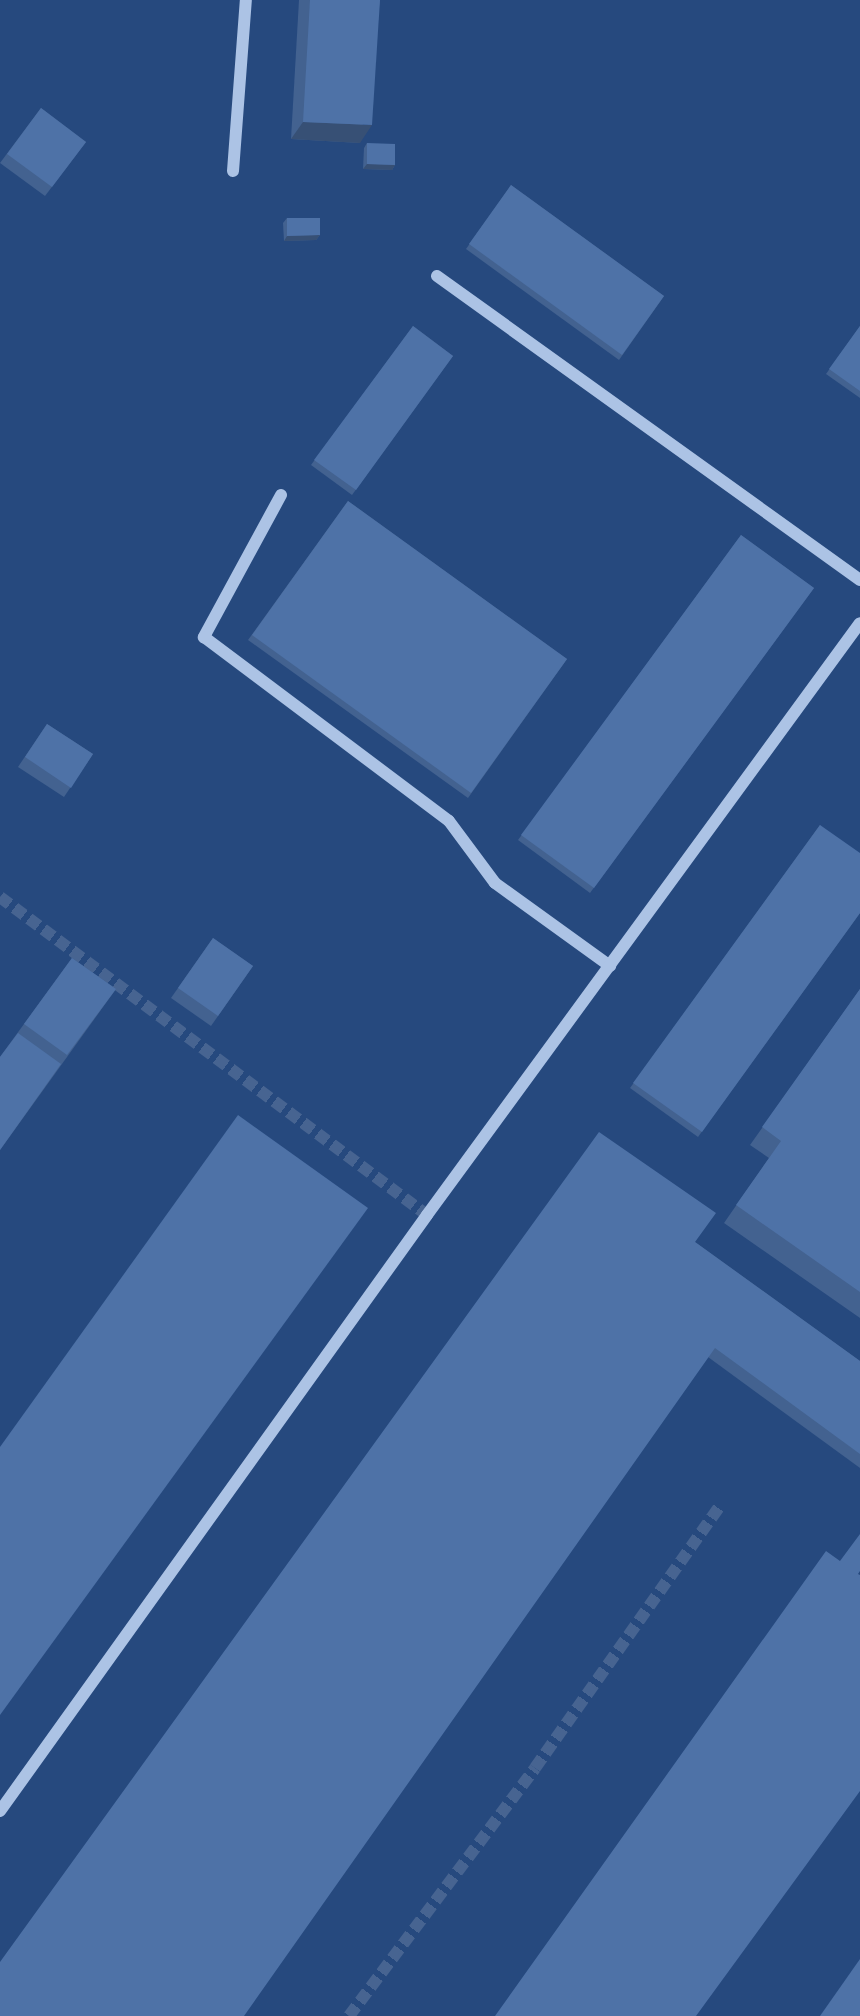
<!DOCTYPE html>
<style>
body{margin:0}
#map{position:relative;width:860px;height:2016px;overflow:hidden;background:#26497e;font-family:"Roboto Condensed",sans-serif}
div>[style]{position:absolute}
.minor-tunnel>*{height:12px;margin-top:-6px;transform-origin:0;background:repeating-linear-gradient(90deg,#476491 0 12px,transparent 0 18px)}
.minor>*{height:12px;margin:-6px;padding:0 6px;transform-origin:6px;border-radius:6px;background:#acc3e5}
.wall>*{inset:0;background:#436290}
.shaded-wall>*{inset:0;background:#375075}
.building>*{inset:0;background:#4e72a7}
span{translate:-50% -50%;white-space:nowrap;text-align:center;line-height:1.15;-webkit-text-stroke:6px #26497e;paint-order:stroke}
</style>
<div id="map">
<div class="minor-tunnel">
<div style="left:0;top:897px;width:532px;rotate:36.68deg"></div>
<div style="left:349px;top:2016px;width:310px;rotate:-53.1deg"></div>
<div style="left:535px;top:1768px;width:321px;rotate:-54.8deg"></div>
</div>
<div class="minor">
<div style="left:233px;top:171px;width:171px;rotate:-85.7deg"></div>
<div style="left:437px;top:276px;width:521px;rotate:35.7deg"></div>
<div style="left:281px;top:495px;width:162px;rotate:118.5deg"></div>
<div style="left:204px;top:637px;width:306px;rotate:36.9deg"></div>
<div style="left:449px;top:821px;width:77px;rotate:53.4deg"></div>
<div style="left:495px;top:883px;width:142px;rotate:35.8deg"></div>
<div style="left:0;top:1811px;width:733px;rotate:-54.38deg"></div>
<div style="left:427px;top:1215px;width:733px;rotate:-53.82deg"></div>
</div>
<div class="wall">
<div style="clip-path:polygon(299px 0,380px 0,360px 143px,291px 139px)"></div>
<div style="clip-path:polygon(41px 108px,86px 142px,45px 196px,0 163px)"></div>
<div style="clip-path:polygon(367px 143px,395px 165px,392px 170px,363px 169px,364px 148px)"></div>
<div style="clip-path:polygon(511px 185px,664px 296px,619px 360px,466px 249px)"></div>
<div style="clip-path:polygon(287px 218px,320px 235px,316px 240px,284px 241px,283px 223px)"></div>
<div style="clip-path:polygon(413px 326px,453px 356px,352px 495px,311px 465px)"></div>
<div style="clip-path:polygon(860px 326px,860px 398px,826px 374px)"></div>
<div style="clip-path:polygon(348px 501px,567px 659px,468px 798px,248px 640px)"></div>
<div style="clip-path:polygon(741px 535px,814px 588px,590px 893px,518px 840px)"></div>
<div style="clip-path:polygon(47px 724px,93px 754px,64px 797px,18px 767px)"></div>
<div style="clip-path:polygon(820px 825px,860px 913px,698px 1137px,630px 1088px)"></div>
<div style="clip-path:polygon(213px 938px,253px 966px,211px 1026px,171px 998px)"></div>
<div style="clip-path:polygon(72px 958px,116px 989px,0 1150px,0 1057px)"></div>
<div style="clip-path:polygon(860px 989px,860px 1318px,724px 1223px,769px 1158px,750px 1145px)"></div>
<div style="clip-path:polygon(695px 1242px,860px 1361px,860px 1468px,708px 1357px)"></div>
</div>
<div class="shaded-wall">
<div style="clip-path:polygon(303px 122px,372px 125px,360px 143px,291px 139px)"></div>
<div style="clip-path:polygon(367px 164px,395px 165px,392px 170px,363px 169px)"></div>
<div style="clip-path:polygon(320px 235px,316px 240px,284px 241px,287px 236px)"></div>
</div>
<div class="building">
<div style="clip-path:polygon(310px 0,380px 0,372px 125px,303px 122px)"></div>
<div style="clip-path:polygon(41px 108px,86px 142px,52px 187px,7px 154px)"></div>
<div style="clip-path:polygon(367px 143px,395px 144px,395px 165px,367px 164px)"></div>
<div style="clip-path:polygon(511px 185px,664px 296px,622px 355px,469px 244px)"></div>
<div style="clip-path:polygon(287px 218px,320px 218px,320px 235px,287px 236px)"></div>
<div style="clip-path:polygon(413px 326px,453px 356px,356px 490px,314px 460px)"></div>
<div style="clip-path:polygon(860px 326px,860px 391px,829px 369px)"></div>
<div style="clip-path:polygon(348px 501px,567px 659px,471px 793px,252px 635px)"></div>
<div style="clip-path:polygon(741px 535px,814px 588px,594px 888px,521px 835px)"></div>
<div style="clip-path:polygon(47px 724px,93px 754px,71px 788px,25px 757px)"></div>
<div style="clip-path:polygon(820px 825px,860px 853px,860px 913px,702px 1132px,633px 1083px)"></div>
<div style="clip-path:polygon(213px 938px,253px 966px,218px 1016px,178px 988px)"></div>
<div style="clip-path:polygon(72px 958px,116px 989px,67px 1055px,24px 1024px)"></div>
<div style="clip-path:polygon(860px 989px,860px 1292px,736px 1205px,781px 1141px,762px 1127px)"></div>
<div style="clip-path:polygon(18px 1033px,61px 1064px,0 1150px,0 1057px)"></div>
<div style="clip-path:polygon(238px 1115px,368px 1208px,0 1715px,0 1447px)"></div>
<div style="clip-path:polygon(599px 1132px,716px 1213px,695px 1242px,860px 1361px,860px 1454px,715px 1348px,244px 2016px,0 2016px,0 1962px)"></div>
<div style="clip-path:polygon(860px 1534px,860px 1571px,858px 1574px,860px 1575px,860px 1791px,696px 2016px,495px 2016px,826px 1551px,840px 1561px)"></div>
<div style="clip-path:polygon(860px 1959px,860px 2016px,820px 2016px)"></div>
</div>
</div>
